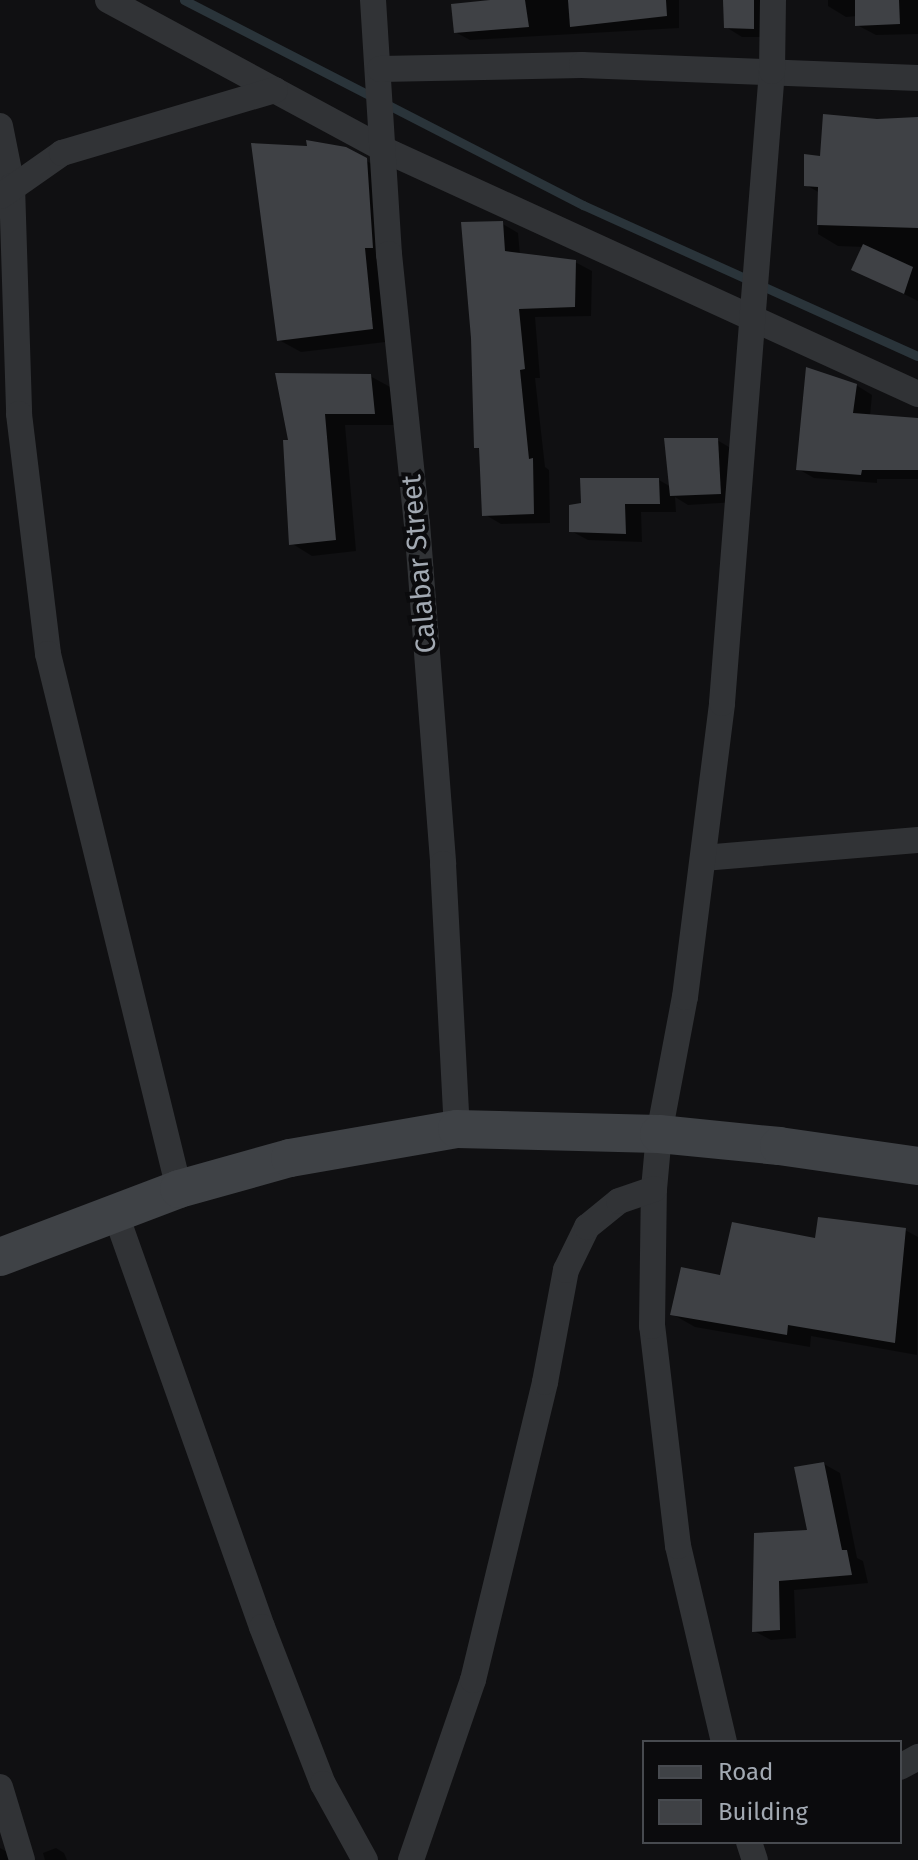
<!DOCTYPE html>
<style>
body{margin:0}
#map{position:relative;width:918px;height:1860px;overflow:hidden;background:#101012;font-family:"Fira Sans",sans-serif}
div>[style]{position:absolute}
.shadow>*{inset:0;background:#0007}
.stream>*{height:9px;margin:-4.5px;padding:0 4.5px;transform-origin:4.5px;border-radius:4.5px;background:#2a343a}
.building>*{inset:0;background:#3f4145}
.street>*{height:26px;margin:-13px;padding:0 13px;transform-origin:13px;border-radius:13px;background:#313336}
.secondary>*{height:38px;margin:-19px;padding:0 19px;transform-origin:19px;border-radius:19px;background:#3f4246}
span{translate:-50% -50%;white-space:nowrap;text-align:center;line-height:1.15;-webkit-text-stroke:8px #0b0b0d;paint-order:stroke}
.street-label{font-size:28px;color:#a2a9b2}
.legend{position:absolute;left:642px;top:1740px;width:260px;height:104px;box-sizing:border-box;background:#0b0b0d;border:2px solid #474a4f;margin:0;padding:10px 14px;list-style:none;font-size:24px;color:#a2a9b2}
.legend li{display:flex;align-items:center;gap:16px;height:40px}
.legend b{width:40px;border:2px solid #474a4f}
</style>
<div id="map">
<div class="shadow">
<div style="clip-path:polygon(492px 0,679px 0,679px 28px,470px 40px,455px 32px)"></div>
<div style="clip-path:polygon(725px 0,760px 0,770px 6px,770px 37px,742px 37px,726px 27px)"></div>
<div style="clip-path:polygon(828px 0,918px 0,918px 34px,876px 35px,857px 25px,857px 16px,846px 17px,828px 6px)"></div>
<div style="clip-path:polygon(918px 119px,918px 301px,854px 269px,864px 247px,838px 246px,818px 234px,820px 193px,806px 185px,822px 158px,877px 121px)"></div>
<div style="clip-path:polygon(345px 149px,388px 173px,394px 341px,301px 352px,279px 340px)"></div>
<div style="clip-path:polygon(501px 223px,518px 233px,520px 255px,575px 262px,592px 271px,591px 316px,535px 317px,540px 378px,535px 378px,545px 467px,549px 470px,550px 523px,501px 524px,484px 514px,481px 450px,476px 447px)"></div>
<div style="clip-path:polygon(370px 376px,392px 388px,395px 425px,345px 425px,356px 551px,312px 556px,291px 543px,291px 442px)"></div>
<div style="clip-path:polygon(856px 385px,872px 395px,870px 416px,918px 420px,918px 479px,877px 479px,877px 483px,814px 478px,798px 469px)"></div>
<div style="clip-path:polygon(717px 440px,734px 450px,736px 502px,688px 505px,675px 497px,676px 512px,641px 512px,642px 542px,588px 540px,571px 531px,659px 480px,671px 487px)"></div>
<div style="clip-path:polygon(905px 1230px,918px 1237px,917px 1355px,811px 1336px,810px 1347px,695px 1327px,672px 1314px,722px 1277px,816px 1241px)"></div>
<div style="clip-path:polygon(824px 1464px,840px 1473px,857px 1558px,863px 1561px,868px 1583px,794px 1590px,796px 1638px,771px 1640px,754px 1631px,756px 1535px,810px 1532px)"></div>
<div style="clip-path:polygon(0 1848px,17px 1857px,18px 1860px,0 1860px)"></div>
<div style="clip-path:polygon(56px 1848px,64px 1853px,67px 1860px,45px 1860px,43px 1853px)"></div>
</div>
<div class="stream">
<div style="left:184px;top:0;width:449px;rotate:27.2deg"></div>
<div style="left:583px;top:205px;width:367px;rotate:24.3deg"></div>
</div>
<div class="building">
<div style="clip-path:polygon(490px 0,525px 0,529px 27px,454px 33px,451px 4px)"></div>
<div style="clip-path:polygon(568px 0,666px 0,667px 16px,570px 27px)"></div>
<div style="clip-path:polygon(723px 0,754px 0,754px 29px,724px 28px)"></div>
<div style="clip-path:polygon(855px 0,899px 0,900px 24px,855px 26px)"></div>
<div style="clip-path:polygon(823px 114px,877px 119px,918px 117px,918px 228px,817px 225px,818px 187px,804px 186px,804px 154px,820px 156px)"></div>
<div style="clip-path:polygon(306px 140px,346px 147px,367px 158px,373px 248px,365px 248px,373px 329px,277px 341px,251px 143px,307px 146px)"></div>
<div style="clip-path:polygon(503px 221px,505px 251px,576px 260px,575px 307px,519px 309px,525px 369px,520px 370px,529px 459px,533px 458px,534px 514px,482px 516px,479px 448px,474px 448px,471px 338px,461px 222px)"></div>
<div style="clip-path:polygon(863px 244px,913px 267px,904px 294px,851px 270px)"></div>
<div style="clip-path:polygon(806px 367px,857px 384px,853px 413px,918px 418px,918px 470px,862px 470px,861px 475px,796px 470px)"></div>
<div style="clip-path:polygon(275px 373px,371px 374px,375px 414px,325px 414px,336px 540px,289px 545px,283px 440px,288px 440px)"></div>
<div style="clip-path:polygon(664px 438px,718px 438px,721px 494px,670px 496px)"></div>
<div style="clip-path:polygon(580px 478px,659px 478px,660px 504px,625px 504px,626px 534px,569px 532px,569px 505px,581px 503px)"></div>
<div style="clip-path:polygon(818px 1217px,906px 1228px,895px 1343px,788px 1325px,787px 1335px,670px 1315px,681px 1267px,720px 1275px,732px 1222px,815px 1238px)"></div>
<div style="clip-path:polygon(824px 1462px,842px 1550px,847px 1550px,852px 1575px,779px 1581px,780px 1630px,752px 1632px,754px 1533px,807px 1530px,794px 1467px)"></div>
</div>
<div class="street">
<div style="left:108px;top:0;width:315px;rotate:28.4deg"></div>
<div style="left:385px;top:150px;width:586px;rotate:24.6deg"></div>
<div style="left:373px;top:0;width:255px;rotate:86.4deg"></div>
<div style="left:389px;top:254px;width:270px;rotate:84.1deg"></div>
<div style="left:417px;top:523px;width:342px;rotate:85.6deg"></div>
<div style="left:443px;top:864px;width:265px;rotate:87deg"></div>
<div style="left:380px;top:69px;width:202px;rotate:-1.1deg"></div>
<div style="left:582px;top:65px;width:336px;rotate:2.2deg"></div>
<div style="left:0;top:126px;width:61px;rotate:78.7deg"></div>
<div style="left:12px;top:186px;width:228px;rotate:88.2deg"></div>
<div style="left:19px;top:414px;width:242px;rotate:83.1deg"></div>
<div style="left:48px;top:654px;width:551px;rotate:76.24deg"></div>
<div style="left:1px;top:196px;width:75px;rotate:-35.2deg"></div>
<div style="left:62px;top:153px;width:222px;rotate:-16.5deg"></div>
<div style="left:703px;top:858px;width:216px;rotate:-4.8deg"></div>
<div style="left:115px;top:1212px;width:440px;rotate:70.5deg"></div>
<div style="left:262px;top:1627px;width:168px;rotate:68.8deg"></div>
<div style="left:323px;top:1784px;width:87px;rotate:61.1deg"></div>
<div style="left:724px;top:1742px;width:201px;rotate:-103.2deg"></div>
<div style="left:678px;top:1546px;width:222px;rotate:-96.7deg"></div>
<div style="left:652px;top:1326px;width:137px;rotate:-89.2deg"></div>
<div style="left:654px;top:1189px;width:55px;rotate:-84.8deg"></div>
<div style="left:659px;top:1134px;width:139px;rotate:-79.3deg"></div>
<div style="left:685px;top:997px;width:296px;rotate:-82.8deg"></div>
<div style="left:722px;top:703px;width:634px;rotate:-85.48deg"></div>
<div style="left:772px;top:71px;width:71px;rotate:-89.2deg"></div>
<div style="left:900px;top:1767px;width:21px;rotate:-29deg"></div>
<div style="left:0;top:1787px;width:76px;rotate:73.2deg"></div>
<div style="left:749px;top:1842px;width:19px;rotate:72deg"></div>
<div style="left:411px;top:1860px;width:190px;rotate:-71deg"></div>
<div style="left:473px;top:1680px;width:307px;rotate:-76.4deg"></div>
<div style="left:545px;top:1382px;width:114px;rotate:-79.4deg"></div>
<div style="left:566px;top:1270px;width:48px;rotate:-64deg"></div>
<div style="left:587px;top:1227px;width:41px;rotate:-39.1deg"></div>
<div style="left:619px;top:1201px;width:37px;rotate:-19deg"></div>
</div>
<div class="secondary">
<div style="left:0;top:1257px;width:191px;rotate:-20.8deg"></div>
<div style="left:179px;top:1189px;width:115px;rotate:-15.6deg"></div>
<div style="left:290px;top:1158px;width:169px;rotate:-9.9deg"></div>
<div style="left:457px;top:1129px;width:202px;rotate:1.4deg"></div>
<div style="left:659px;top:1134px;width:121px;rotate:5.7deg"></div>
<div style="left:779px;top:1146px;width:140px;rotate:8.2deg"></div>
</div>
<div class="street-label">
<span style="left:419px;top:564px;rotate:-95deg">Calabar Street</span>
</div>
<ul class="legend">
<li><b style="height:10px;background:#3f4246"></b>Road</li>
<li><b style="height:22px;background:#3f4145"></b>Building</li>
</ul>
</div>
